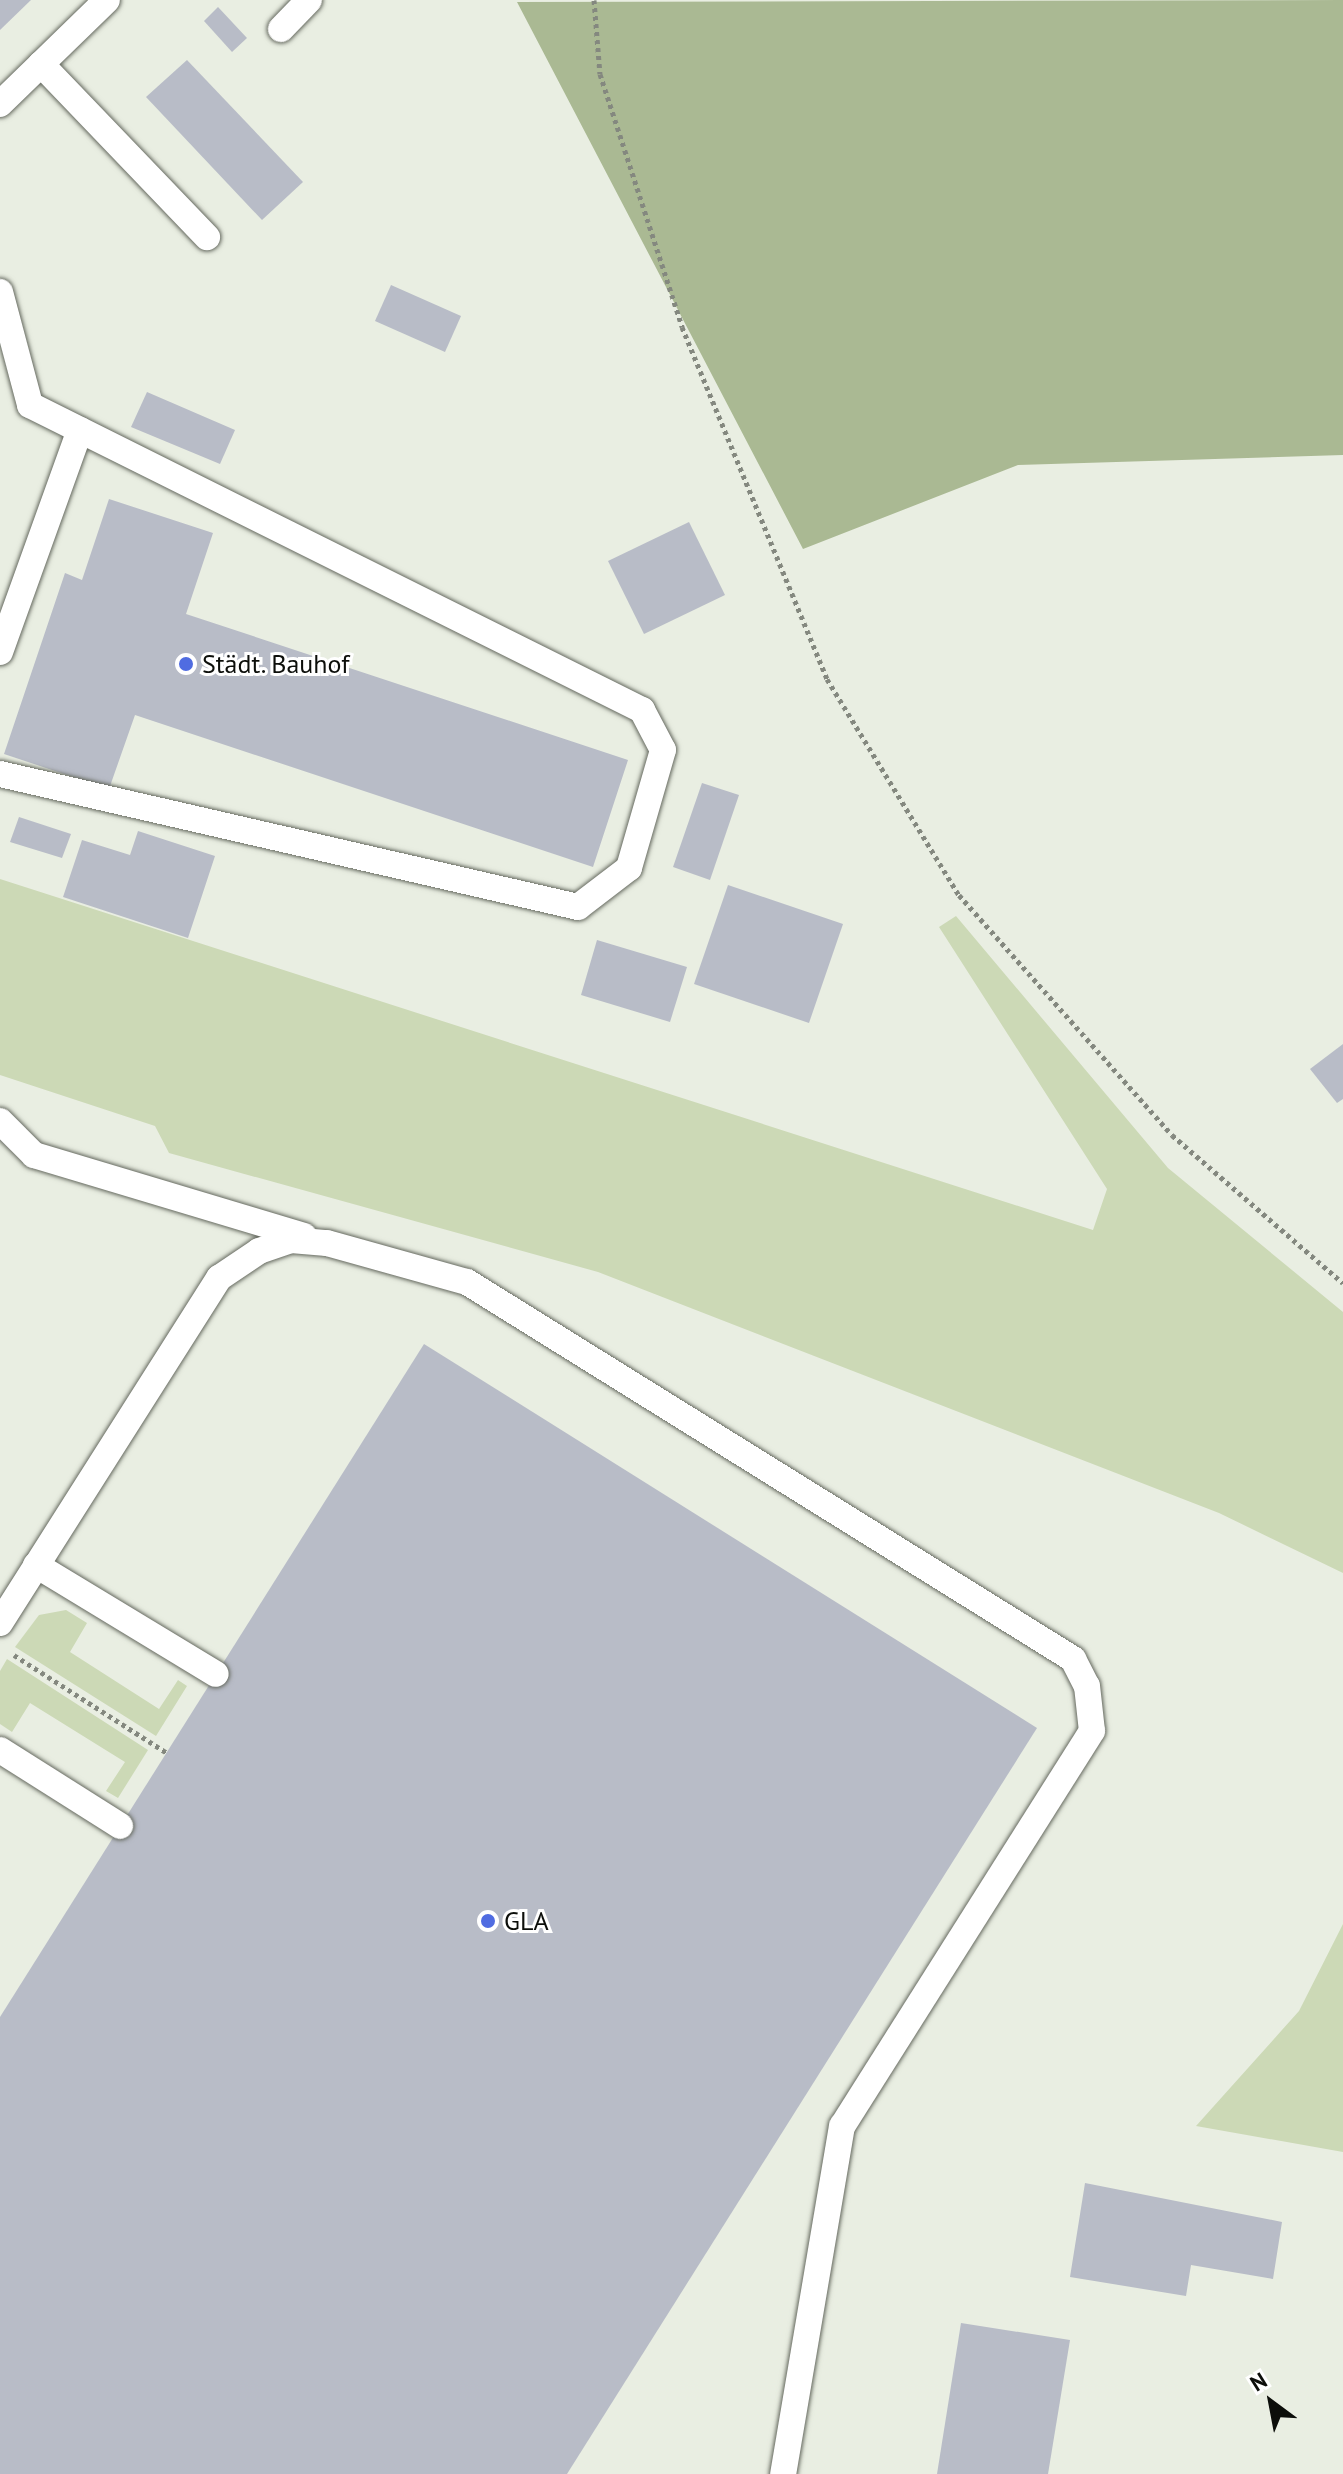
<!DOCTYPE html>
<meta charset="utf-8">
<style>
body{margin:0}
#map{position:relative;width:1343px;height:2474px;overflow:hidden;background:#e9eee2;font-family:"PT Sans",sans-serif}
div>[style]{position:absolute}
.green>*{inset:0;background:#ccd9b6}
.forest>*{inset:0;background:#aab993}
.building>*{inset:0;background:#b8bcc7}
.path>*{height:5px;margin-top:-2.5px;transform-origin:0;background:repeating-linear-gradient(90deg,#84887f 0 4px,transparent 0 8px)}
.roads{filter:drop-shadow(0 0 2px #65695f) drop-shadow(0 0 2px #65695f)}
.lane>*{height:26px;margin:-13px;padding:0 13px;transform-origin:13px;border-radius:13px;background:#fff}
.dots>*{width:22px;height:22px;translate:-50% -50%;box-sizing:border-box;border:4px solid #fff;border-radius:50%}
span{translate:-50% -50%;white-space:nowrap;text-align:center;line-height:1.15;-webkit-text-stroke:6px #fff;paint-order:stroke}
.poi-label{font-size:26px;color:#0c0e0a}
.left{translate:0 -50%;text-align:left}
.north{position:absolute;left:1231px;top:2362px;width:80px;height:80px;-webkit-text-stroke:6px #fff;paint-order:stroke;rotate:328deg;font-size:22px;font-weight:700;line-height:32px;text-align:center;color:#0c0e0a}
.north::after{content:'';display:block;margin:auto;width:28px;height:36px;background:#0c0e0a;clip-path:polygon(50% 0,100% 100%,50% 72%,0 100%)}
</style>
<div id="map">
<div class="green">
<div style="clip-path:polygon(0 879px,1093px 1230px,1107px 1189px,939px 927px,956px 916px,1168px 1168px,1343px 1312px,1343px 1573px,1219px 1513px,598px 1272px,169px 1153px,155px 1126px,0 1075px)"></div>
<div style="clip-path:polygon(66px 1610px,87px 1623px,70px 1652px,159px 1709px,178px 1680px,187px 1686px,156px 1736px,15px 1647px,39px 1615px)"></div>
<div style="clip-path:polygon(7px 1659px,148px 1750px,118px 1798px,106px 1791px,125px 1762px,104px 1749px,30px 1703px,12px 1732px,0 1724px,0 1671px)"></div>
<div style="clip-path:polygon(1343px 1924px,1343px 2152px,1196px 2126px,1299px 2011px)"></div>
</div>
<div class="forest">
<div style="clip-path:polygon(1343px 0,1343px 455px,1018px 465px,803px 549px,517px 2px)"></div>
</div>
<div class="building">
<div style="clip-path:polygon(0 0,31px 0,0 30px)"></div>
<div style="clip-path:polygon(218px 7px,247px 38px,232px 52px,204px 21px)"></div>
<div style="clip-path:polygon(187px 60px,303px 182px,262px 220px,146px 97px)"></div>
<div style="clip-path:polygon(391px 285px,461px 316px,445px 352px,375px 321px)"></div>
<div style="clip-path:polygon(147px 392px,235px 430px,220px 464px,131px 427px)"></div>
<div style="clip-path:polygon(109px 499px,213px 533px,186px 614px,628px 760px,593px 867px,135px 715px,109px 789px,4px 754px,65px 573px,82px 580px)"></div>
<div style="clip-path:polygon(689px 522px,725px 595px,644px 634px,608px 561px)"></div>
<div style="clip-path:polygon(702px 783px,739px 795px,710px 880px,673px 867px)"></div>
<div style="clip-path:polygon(19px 817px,71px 834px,62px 858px,10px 842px)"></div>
<div style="clip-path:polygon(138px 831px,215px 856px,188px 938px,63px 897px,82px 840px,130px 855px)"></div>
<div style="clip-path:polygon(728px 885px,843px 924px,809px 1023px,694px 984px)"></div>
<div style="clip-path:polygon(597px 940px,687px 967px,670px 1022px,581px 995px)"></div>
<div style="clip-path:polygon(1343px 1044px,1343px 1099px,1337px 1103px,1310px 1069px)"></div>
<div style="clip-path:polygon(424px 1344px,1037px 1728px,567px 2474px,0 2474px,0 2017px)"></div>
<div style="clip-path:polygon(1085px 2183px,1282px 2222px,1273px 2279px,1191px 2265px,1186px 2296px,1070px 2277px)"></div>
<div style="clip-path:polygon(961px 2323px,1070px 2340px,1048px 2474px,937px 2474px)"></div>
</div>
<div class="path">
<div style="left:594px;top:0;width:74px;rotate:85.4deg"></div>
<div style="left:600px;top:74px;width:266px;rotate:72deg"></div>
<div style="left:682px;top:327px;width:381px;rotate:67.6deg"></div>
<div style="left:827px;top:679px;width:253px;rotate:58.6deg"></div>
<div style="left:959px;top:895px;width:321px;rotate:48.4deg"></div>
<div style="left:1172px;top:1135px;width:226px;rotate:40.9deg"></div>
<div style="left:14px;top:1655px;width:182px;rotate:32.6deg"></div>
</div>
<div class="roads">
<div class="lane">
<div style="left:281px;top:29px;width:40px;rotate:-46deg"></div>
<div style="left:41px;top:64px;width:240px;rotate:46.2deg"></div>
<div style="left:0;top:104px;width:149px;rotate:-44.2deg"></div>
<div style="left:0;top:292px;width:117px;rotate:75.1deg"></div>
<div style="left:30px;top:405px;width:684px;rotate:26.49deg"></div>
<div style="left:642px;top:710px;width:45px;rotate:62.3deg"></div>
<div style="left:663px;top:750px;width:123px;rotate:106.1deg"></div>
<div style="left:629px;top:868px;width:64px;rotate:142.6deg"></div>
<div style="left:578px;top:907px;width:593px;rotate:-167.04deg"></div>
<div style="left:0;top:652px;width:236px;rotate:-70.2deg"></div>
<div style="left:0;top:1121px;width:48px;rotate:45deg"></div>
<div style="left:34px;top:1155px;width:282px;rotate:16.7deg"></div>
<div style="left:36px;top:1565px;width:210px;rotate:31.2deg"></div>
<div style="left:0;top:1623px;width:409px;rotate:-57.6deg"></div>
<div style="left:219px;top:1278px;width:48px;rotate:-34deg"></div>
<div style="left:259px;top:1251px;width:34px;rotate:-19deg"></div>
<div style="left:291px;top:1240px;width:36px;rotate:5deg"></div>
<div style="left:327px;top:1243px;width:145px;rotate:15.6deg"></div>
<div style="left:467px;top:1282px;width:714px;rotate:31.89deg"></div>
<div style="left:1073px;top:1659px;width:30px;rotate:63deg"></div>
<div style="left:1087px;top:1686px;width:45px;rotate:83.7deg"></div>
<div style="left:1092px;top:1731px;width:467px;rotate:122.3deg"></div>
<div style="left:842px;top:2126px;width:353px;rotate:99.6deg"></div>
<div style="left:0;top:1750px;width:142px;rotate:32.3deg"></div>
</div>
</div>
<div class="dots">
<div style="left:186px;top:664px;background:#506ce1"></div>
<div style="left:488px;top:1921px;background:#506ce1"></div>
</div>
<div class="poi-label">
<span class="left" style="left:202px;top:664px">Städt. Bauhof</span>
<span class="left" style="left:504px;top:1921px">GLA</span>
</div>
<div class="north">N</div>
</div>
